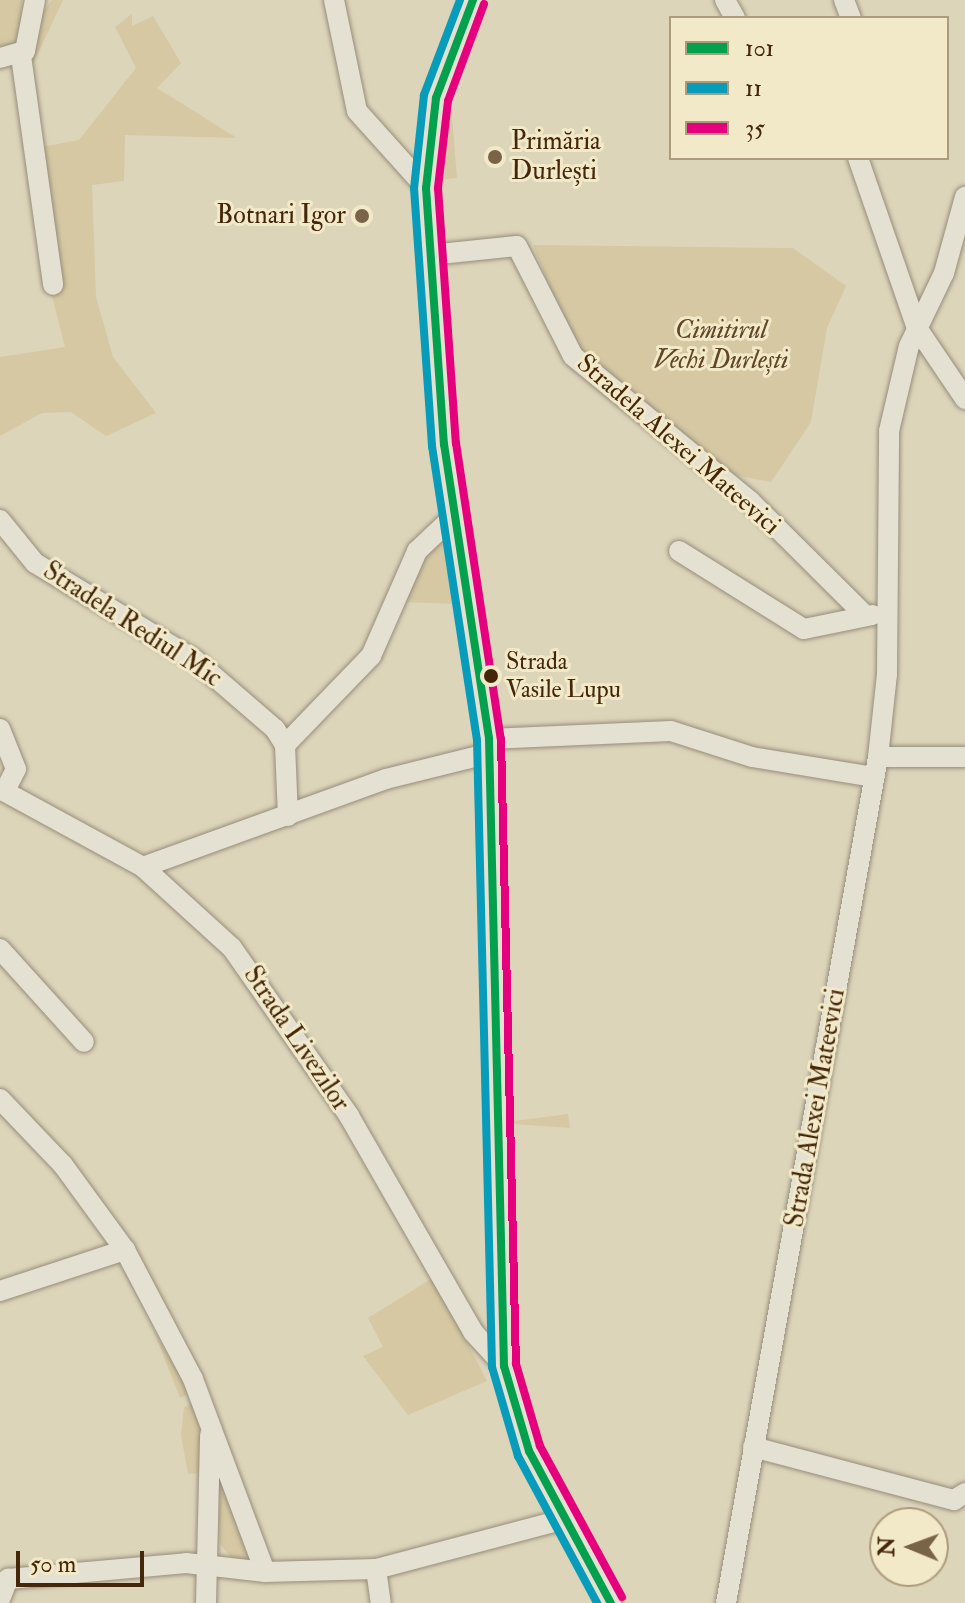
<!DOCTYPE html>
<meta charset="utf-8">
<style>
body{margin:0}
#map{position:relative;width:965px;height:1603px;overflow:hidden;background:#ddd5ba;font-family:"IM FELL Double Pica",serif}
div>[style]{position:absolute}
.green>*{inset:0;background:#d5c8a3}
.roads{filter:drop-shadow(0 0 2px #968d7a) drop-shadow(0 0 2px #968d7a)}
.minor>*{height:20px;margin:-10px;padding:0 10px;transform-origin:10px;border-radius:10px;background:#e4e0d2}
.bus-1>*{height:8px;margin:-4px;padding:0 4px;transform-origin:4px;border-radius:4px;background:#03a04e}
.bus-2>*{height:8px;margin:-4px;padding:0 4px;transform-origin:4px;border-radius:4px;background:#079cba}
.bus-3>*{height:8px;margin:-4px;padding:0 4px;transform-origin:4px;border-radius:4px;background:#e5007d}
.dots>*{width:22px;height:22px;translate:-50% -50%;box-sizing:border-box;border:4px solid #f2e9c9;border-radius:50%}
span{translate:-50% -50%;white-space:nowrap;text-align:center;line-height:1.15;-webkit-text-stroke:6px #f2e9c9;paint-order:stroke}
.bus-label{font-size:24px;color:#44270b}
.left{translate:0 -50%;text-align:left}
.poi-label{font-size:26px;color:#44270b}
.right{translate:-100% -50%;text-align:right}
.park-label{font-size:26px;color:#604526;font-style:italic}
.street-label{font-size:26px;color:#44270b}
.legend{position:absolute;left:669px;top:16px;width:280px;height:144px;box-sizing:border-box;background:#f2e9c9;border:2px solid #ac9b7d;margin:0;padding:10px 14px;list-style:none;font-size:24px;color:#44270b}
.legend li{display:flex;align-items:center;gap:16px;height:40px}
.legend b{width:40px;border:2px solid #ac9b7d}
.north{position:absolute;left:869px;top:1507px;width:80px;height:80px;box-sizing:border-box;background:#f2e9c9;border:2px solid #ac9b7d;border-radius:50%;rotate:271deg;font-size:22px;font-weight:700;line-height:32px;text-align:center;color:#44270b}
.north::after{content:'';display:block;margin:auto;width:28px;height:36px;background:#7a6448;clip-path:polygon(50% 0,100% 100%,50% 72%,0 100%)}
.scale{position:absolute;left:16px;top:1551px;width:128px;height:36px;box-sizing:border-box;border:4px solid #44270b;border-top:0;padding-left:10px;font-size:24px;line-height:28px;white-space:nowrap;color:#44270b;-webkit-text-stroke:6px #f2e9c9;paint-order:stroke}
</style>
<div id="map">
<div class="green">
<div style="clip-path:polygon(0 0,22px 0,20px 49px,0 54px)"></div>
<div style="clip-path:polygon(52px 0,63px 0,32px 66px,37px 20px)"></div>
<div style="clip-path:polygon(132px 14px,132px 26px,153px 16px,181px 63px,157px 88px,237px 138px,125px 135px,124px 181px,92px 185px,96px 297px,113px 357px,156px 413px,106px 436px,71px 412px,42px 413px,0 436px,0 357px,65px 347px,51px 292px,37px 148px,79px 140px,136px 68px,115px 27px)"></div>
<div style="clip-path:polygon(451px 106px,457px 178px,445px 179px,446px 134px)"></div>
<div style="clip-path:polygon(533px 245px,793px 248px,846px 286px,827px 328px,811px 422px,771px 482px,729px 474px,574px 349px)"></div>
<div style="clip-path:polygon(447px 536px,460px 604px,400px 602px,419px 557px)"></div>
<div style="clip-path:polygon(568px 1114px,570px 1128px,514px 1124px,514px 1121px)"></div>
<div style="clip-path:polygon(434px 1277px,487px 1381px,408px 1415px,363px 1356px,383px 1347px,368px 1318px)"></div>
<div style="clip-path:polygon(154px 1332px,190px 1393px,180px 1398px)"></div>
<div style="clip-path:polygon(193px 1403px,204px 1441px,201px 1473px,188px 1474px,181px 1435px,184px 1407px)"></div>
<div style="clip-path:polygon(217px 1466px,251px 1558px,249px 1564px,236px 1563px,220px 1544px)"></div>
</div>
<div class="roads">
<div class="minor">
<div style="left:334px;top:0;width:113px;rotate:78.3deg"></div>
<div style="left:357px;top:111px;width:103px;rotate:48.1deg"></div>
<div style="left:473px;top:0;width:105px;rotate:110.7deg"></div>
<div style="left:436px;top:98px;width:91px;rotate:96.3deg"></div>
<div style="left:426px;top:188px;width:257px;rotate:86deg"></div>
<div style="left:444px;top:444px;width:298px;rotate:81.3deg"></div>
<div style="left:489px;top:739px;width:627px;rotate:88.63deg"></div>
<div style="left:504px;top:1366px;width:89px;rotate:73.6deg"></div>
<div style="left:529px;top:1451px;width:173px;rotate:61.7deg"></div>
<div style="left:725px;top:0;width:21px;rotate:61deg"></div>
<div style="left:844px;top:0;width:19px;rotate:69deg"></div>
<div style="left:21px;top:56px;width:231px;rotate:82deg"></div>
<div style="left:0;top:58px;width:26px;rotate:-16deg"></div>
<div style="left:25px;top:51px;width:52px;rotate:-78.9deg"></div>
<div style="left:858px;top:158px;width:180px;rotate:70.9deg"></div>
<div style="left:917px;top:328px;width:86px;rotate:55.9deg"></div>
<div style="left:430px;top:255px;width:87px;rotate:-5.9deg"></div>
<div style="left:517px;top:246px;width:123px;rotate:63deg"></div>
<div style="left:573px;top:356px;width:229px;rotate:39.3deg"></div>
<div style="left:750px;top:501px;width:163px;rotate:44.8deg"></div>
<div style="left:0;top:520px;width:55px;rotate:50.9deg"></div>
<div style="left:35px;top:563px;width:187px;rotate:31.2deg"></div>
<div style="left:195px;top:660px;width:106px;rotate:40.8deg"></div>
<div style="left:275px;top:729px;width:19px;rotate:58deg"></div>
<div style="left:285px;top:745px;width:71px;rotate:87.6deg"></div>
<div style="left:679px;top:551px;width:147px;rotate:32deg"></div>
<div style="left:804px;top:629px;width:70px;rotate:-11.5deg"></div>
<div style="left:0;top:729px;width:43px;rotate:68.2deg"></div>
<div style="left:16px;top:769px;width:25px;rotate:117deg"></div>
<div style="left:489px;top:739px;width:182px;rotate:-2.5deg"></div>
<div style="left:671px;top:731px;width:85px;rotate:17.8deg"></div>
<div style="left:752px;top:757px;width:124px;rotate:9.3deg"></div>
<div style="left:285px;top:745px;width:124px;rotate:-46deg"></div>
<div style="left:371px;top:656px;width:115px;rotate:-66.3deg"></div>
<div style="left:417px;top:551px;width:51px;rotate:-43.4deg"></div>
<div style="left:878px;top:757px;width:87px"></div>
<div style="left:0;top:789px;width:163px;rotate:28.6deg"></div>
<div style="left:143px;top:867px;width:120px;rotate:42.3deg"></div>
<div style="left:232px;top:948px;width:205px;rotate:55.1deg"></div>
<div style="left:349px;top:1116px;width:249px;rotate:60.1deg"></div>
<div style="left:473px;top:1332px;width:46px;rotate:47.6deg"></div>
<div style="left:143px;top:867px;width:258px;rotate:-19.9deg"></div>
<div style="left:386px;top:779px;width:107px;rotate:-14deg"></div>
<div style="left:0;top:949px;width:125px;rotate:47.9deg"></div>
<div style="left:0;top:1099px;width:91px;rotate:46.3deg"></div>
<div style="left:63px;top:1165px;width:105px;rotate:53.9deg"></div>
<div style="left:125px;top:1250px;width:146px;rotate:62.2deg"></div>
<div style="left:193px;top:1379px;width:206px;rotate:69.5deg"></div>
<div style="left:0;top:1291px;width:132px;rotate:-18.2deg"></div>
<div style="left:753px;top:1447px;width:208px;rotate:14.8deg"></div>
<div style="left:954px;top:1500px;width:13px;rotate:-32deg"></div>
<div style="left:376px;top:1569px;width:34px;rotate:82deg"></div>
<div style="left:0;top:1599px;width:22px;rotate:-68deg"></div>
<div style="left:8px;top:1579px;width:179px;rotate:-5.1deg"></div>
<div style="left:186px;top:1563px;width:80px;rotate:6.5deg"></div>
<div style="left:265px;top:1572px;width:111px;rotate:-1.5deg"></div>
<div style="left:376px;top:1569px;width:191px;rotate:-14.8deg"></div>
<div style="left:206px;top:1603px;width:168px;rotate:-88.6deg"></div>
<div style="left:726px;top:1603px;width:860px;rotate:-79.81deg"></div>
<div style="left:878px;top:757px;width:83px;rotate:-83.8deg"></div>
<div style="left:887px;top:674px;width:243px;rotate:-89.5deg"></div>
<div style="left:889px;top:431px;width:87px;rotate:-76.8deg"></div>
<div style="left:909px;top:346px;width:81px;rotate:-64.4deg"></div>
<div style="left:944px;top:273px;width:79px;rotate:-74.6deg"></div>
</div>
</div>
<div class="bus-1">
<div style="left:473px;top:0;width:105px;rotate:110.7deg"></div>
<div style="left:436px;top:98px;width:91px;rotate:96.3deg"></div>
<div style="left:426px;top:188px;width:257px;rotate:86deg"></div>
<div style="left:444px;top:444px;width:298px;rotate:81.3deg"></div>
<div style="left:489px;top:739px;width:627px;rotate:88.63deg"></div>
<div style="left:504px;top:1366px;width:89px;rotate:73.6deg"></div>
<div style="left:529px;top:1451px;width:173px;rotate:61.7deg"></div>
</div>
<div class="bus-2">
<div style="left:460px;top:0;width:102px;rotate:110.8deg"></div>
<div style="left:424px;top:95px;width:94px;rotate:96.1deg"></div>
<div style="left:414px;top:188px;width:259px;rotate:86deg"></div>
<div style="left:432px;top:446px;width:297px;rotate:81.3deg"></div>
<div style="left:477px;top:740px;width:627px;rotate:88.63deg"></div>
<div style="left:492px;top:1367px;width:93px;rotate:73.7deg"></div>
<div style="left:518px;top:1456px;width:167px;rotate:61.7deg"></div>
</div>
<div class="bus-3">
<div style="left:484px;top:4px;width:103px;rotate:110.4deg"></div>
<div style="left:448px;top:101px;width:88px;rotate:96.6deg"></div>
<div style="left:438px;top:188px;width:256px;rotate:86deg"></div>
<div style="left:456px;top:443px;width:299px;rotate:81.4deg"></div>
<div style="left:501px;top:739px;width:625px;rotate:88.63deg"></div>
<div style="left:516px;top:1364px;width:85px;rotate:73.7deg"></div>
<div style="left:540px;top:1446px;width:172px;rotate:61.5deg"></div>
</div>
<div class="dots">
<div style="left:495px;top:157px;background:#7a6448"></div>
<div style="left:362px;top:216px;background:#7a6448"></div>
<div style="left:491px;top:676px;background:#44270b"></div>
</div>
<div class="bus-label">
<span class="left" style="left:506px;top:676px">Strada<br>Vasile Lupu</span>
</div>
<div class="poi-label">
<span class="left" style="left:511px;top:157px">Primăria<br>Durlești</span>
<span class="right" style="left:346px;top:216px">Botnari Igor</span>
</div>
<div class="park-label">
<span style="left:721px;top:346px">Cimitirul<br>Vechi Durlești</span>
</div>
<div class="street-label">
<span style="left:678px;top:445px;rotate:41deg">Stradela Alexei Mateevici</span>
<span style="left:132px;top:625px;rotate:33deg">Stradela Rediul Mic</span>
<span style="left:296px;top:1039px;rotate:56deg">Strada Livezilor</span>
<span style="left:816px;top:1108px;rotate:-80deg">Strada Alexei Mateevici</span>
</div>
<ul class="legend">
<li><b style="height:10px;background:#03a04e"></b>101</li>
<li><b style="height:10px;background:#079cba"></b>11</li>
<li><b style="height:10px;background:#e5007d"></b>35</li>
</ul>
<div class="north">N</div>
<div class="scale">50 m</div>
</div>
